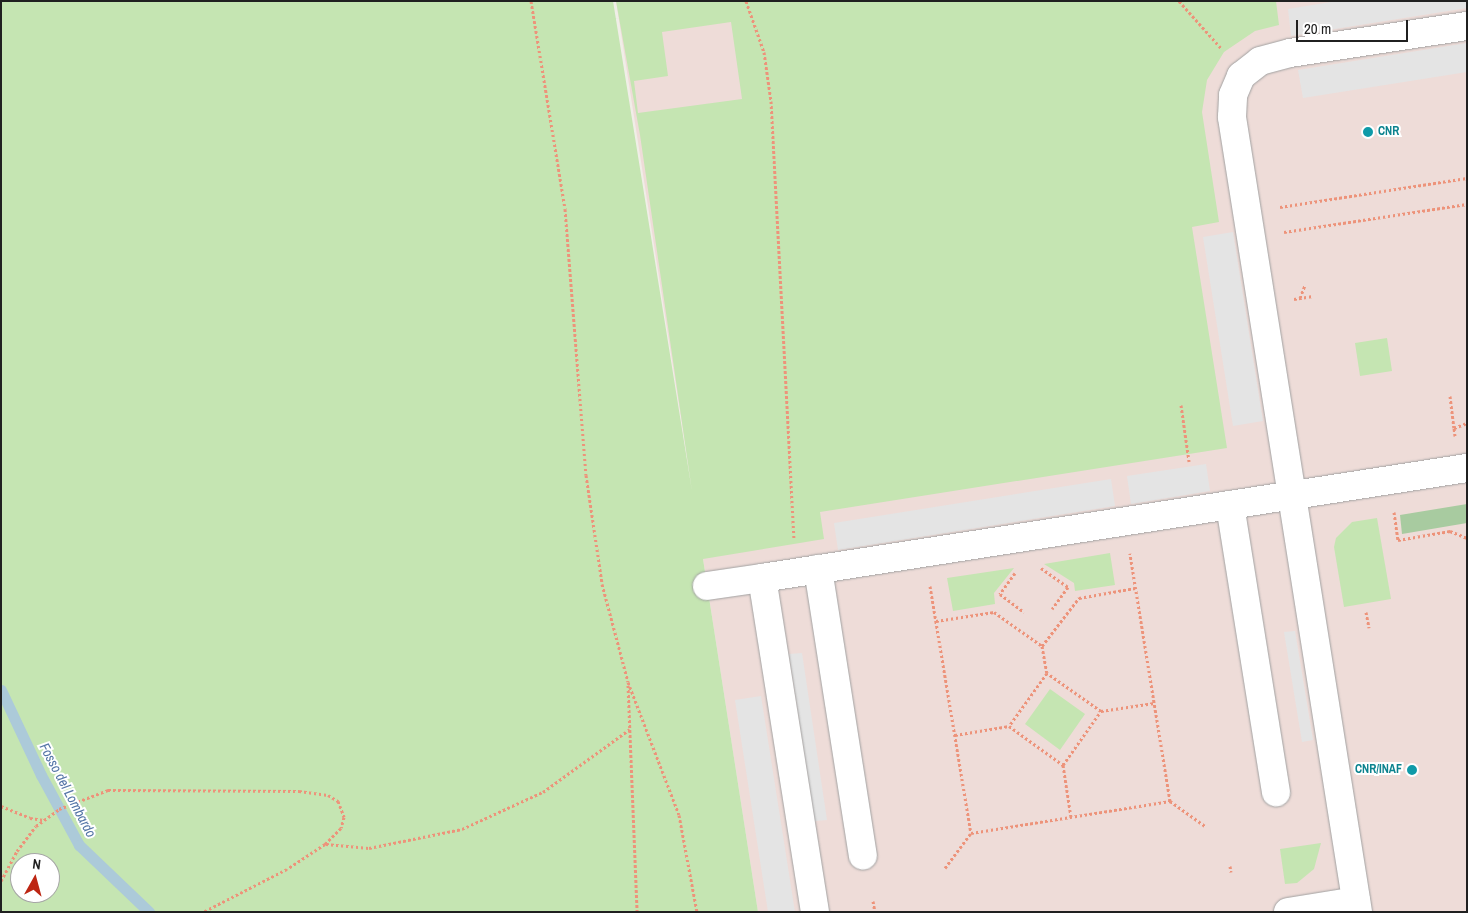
<!DOCTYPE html>
<style>
body{margin:0}
#map{position:relative;width:1468px;height:913px;overflow:hidden;background:#f0eee7;font-family:"Archivo Narrow",sans-serif}
div>[style]{position:absolute}
.commercial>*{inset:0;background:#eedcd8}
.grass>*{inset:0;background:#c5e5b2}
.forest>*{inset:0;background:#a8cba0}
.parking>*{inset:0;background:#e4e4e4}
.stream>*{height:11px;margin:-5.5px;padding:0 5.5px;transform-origin:5.5px;border-radius:5.5px;background:#accad9}
.path>*{height:3px;margin-top:-1.5px;transform-origin:0;background:repeating-linear-gradient(90deg,#ed937a 0 2.5px,transparent 0 5px)}
.roads{filter:drop-shadow(0 0 1px #a1a1a1) drop-shadow(0 0 1px #a1a1a1)}
.minor>*{height:28px;margin:-14px;padding:0 14px;transform-origin:14px;border-radius:14px;background:#fff}
.dots>*{width:14px;height:14px;translate:-50% -50%;box-sizing:border-box;border:2px solid #fff;border-radius:50%}
span{translate:-50% -50%;white-space:nowrap;text-align:center;line-height:1.15;-webkit-text-stroke:4px #fff;paint-order:stroke}
.culture-label{font-size:12px;color:#0d838f;font-weight:700}
.left{translate:0 -50%;text-align:left}
.right{translate:-100% -50%;text-align:right}
.water-label{font-size:14px;color:#5475a7;font-style:italic}
.frame{position:absolute;inset:0;border:2px solid #202020;pointer-events:none}
.north{position:absolute;left:10px;top:853px;width:50px;height:50px;box-sizing:border-box;background:#fff;border:1px solid #a6a6a6;border-radius:50%;rotate:7deg;font-size:14px;font-weight:700;line-height:20px;text-align:center;color:#202020}
.north::after{content:'';display:block;margin:auto;width:18px;height:22px;background:#bd2613;clip-path:polygon(50% 0,100% 100%,50% 72%,0 100%)}
.scale{position:absolute;left:1296px;top:20px;width:112px;height:22px;box-sizing:border-box;border:2px solid #202020;border-top:0;padding-left:6px;font-size:15px;line-height:18px;white-space:nowrap;color:#202020;-webkit-text-stroke:4px #fff;paint-order:stroke}
</style>
<div id="map">
<div class="commercial">
<div style="clip-path:polygon(616px 1px,1467px 1px,1467px 912px,758px 912px)"></div>
</div>
<div class="grass">
<div style="clip-path:polygon(evenodd,1px 1px,613px 1px,692px 491px,640px 135px,616px 1px,1276px 1px,1279px 25px,1255px 31px,1224px 52px,1207px 80px,1202px 112px,1219px 222px,1192px 227px,1227px 448px,820px 512px,824px 539px,703px 559px,758px 912px,1px 912px,1px 1px,731px 22px,742px 99px,638px 113px,634px 81px,668px 76px,662px 32px,731px 22px,1px 1px,20px 863px,50px 863px,50px 893px,20px 893px,20px 863px)"></div>
<div style="clip-path:polygon(1387px 338px,1392px 371px,1360px 376px,1355px 343px)"></div>
<div style="clip-path:polygon(1377px 518px,1391px 599px,1344px 607px,1334px 547px,1336px 538px,1352px 522px)"></div>
<div style="clip-path:polygon(1110px 553px,1115px 585px,1075px 591px,1074px 583px,1044px 564px)"></div>
<div style="clip-path:polygon(1014px 568px,994px 593px,995px 604px,953px 611px,947px 578px)"></div>
<div style="clip-path:polygon(1050px 689px,1085px 714px,1060px 750px,1025px 724px)"></div>
<div style="clip-path:polygon(1321px 843px,1314px 869px,1297px 883px,1285px 884px,1280px 849px)"></div>
</div>
<div class="forest">
<div style="clip-path:polygon(1467px 504px,1467px 523px,1402px 534px,1400px 515px)"></div>
</div>
<div class="parking">
<div style="clip-path:polygon(1337px 1px,1467px 1px,1467px 8px,1291px 36px,1288px 9px)"></div>
<div style="clip-path:polygon(1467px 43px,1467px 72px,1303px 98px,1298px 70px)"></div>
<div style="clip-path:polygon(1233px 232px,1263px 421px,1233px 426px,1203px 237px)"></div>
<div style="clip-path:polygon(1206px 464px,1210px 491px,1131px 504px,1127px 476px)"></div>
<div style="clip-path:polygon(1111px 479px,1115px 506px,838px 550px,834px 523px)"></div>
<div style="clip-path:polygon(1295px 631px,1313px 740px,1302px 742px,1284px 632px)"></div>
<div style="clip-path:polygon(802px 653px,827px 820px,815px 821px,789px 654px)"></div>
<div style="clip-path:polygon(761px 696px,795px 912px,768px 912px,735px 700px)"></div>
</div>
<div class="stream">
<div style="left:1px;top:690px;width:94px;rotate:64.8deg"></div>
<div style="left:41px;top:775px;width:80px;rotate:61.5deg"></div>
<div style="left:79px;top:845px;width:97px;rotate:43.7deg"></div>
</div>
<div class="path">
<div style="left:531px;top:1px;width:211px;rotate:80.7deg"></div>
<div style="left:565px;top:209px;width:267px;rotate:85.5deg"></div>
<div style="left:586px;top:475px;width:110px;rotate:81.6deg"></div>
<div style="left:602px;top:584px;width:101px;rotate:75.1deg"></div>
<div style="left:628px;top:682px;width:142px;rotate:69deg"></div>
<div style="left:679px;top:815px;width:99px;rotate:79.5deg"></div>
<div style="left:746px;top:1px;width:54px;rotate:70.6deg"></div>
<div style="left:764px;top:52px;width:49px;rotate:81.9deg"></div>
<div style="left:771px;top:101px;width:440px;rotate:87deg"></div>
<div style="left:1179px;top:1px;width:63px;rotate:48.2deg"></div>
<div style="left:1280px;top:207px;width:189px;rotate:-8.8deg"></div>
<div style="left:1284px;top:232px;width:185px;rotate:-8.7deg"></div>
<div style="left:1300px;top:298px;width:14px;rotate:-69deg"></div>
<div style="left:1294px;top:299px;width:19px;rotate:-9deg"></div>
<div style="left:1450px;top:396px;width:32px;rotate:83deg"></div>
<div style="left:1181px;top:405px;width:57px;rotate:81.9deg"></div>
<div style="left:1455px;top:436px;width:8px;rotate:-97deg"></div>
<div style="left:1454px;top:428px;width:14px;rotate:-21deg"></div>
<div style="left:1394px;top:512px;width:28px;rotate:82deg"></div>
<div style="left:1398px;top:540px;width:53px;rotate:-9.8deg"></div>
<div style="left:1450px;top:531px;width:18px;rotate:22deg"></div>
<div style="left:1041px;top:568px;width:33px;rotate:35deg"></div>
<div style="left:1068px;top:587px;width:27px;rotate:126deg"></div>
<div style="left:1015px;top:573px;width:26px;rotate:126deg"></div>
<div style="left:1000px;top:594px;width:30px;rotate:37deg"></div>
<div style="left:930px;top:586px;width:250px;rotate:80.6deg"></div>
<div style="left:971px;top:833px;width:202px;rotate:-9.1deg"></div>
<div style="left:1170px;top:801px;width:251px;rotate:-99.2deg"></div>
<div style="left:1366px;top:612px;width:16px;rotate:79deg"></div>
<div style="left:936px;top:621px;width:59px;rotate:-8.8deg"></div>
<div style="left:994px;top:612px;width:59px;rotate:35.3deg"></div>
<div style="left:1042px;top:646px;width:61px;rotate:-52.4deg"></div>
<div style="left:1079px;top:598px;width:57px;rotate:-10.1deg"></div>
<div style="left:1042px;top:646px;width:27px;rotate:80deg"></div>
<div style="left:628px;top:685px;width:227px;rotate:87.7deg"></div>
<div style="left:1101px;top:711px;width:54px;rotate:-8.6deg"></div>
<div style="left:955px;top:735px;width:55px;rotate:-9.5deg"></div>
<div style="left:1009px;top:726px;width:67px;rotate:35.8deg"></div>
<div style="left:1063px;top:765px;width:66px;rotate:-54.9deg"></div>
<div style="left:1101px;top:711px;width:66px;rotate:-144.9deg"></div>
<div style="left:1047px;top:673px;width:65px;rotate:125.6deg"></div>
<div style="left:1063px;top:765px;width:53px;rotate:81.3deg"></div>
<div style="left:1170px;top:801px;width:43px;rotate:35.5deg"></div>
<div style="left:1px;top:806px;width:31px;rotate:22deg"></div>
<div style="left:30px;top:818px;width:14px;rotate:8deg"></div>
<div style="left:326px;top:844px;width:43px;rotate:5.3deg"></div>
<div style="left:369px;top:848px;width:95px;rotate:-11.5deg"></div>
<div style="left:462px;top:829px;width:89px;rotate:-24.6deg"></div>
<div style="left:543px;top:792px;width:107px;rotate:-35.9deg"></div>
<div style="left:1230px;top:866px;width:6px;rotate:81deg"></div>
<div style="left:945px;top:868px;width:44px;rotate:-53.4deg"></div>
<div style="left:1px;top:881px;width:34px;rotate:-62deg"></div>
<div style="left:17px;top:851px;width:31px;rotate:-53deg"></div>
<div style="left:36px;top:826px;width:29px;rotate:-36deg"></div>
<div style="left:59px;top:809px;width:53px;rotate:-21.2deg"></div>
<div style="left:108px;top:790px;width:191px;rotate:0.3deg"></div>
<div style="left:299px;top:791px;width:29px;rotate:8deg"></div>
<div style="left:328px;top:795px;width:12px;rotate:31deg"></div>
<div style="left:338px;top:801px;width:17px;rotate:69deg"></div>
<div style="left:344px;top:817px;width:11px;rotate:105deg"></div>
<div style="left:341px;top:828px;width:23px;rotate:135deg"></div>
<div style="left:325px;top:844px;width:45px;rotate:146.7deg"></div>
<div style="left:287px;top:869px;width:94px;rotate:152.9deg"></div>
<div style="left:873px;top:901px;width:11px;rotate:80deg"></div>
<div style="left:879px;top:912px;width:7px"></div>
</div>
<div class="roads">
<div class="minor">
<div style="left:1230px;top:505px;width:291px;rotate:80.9deg"></div>
<div style="left:818px;top:569px;width:290px;rotate:81.1deg"></div>
<div style="left:707px;top:586px;width:56px;rotate:-8.3deg"></div>
<div style="left:815px;top:912px;width:338px;rotate:-99deg"></div>
<div style="left:762px;top:578px;width:714px;rotate:-8.87deg"></div>
<div style="left:1288px;top:912px;width:69px;rotate:-9.2deg"></div>
<div style="left:1358px;top:912px;width:805px;rotate:-99.01deg"></div>
<div style="left:1232px;top:117px;width:22px;rotate:-87deg"></div>
<div style="left:1233px;top:95px;width:21px;rotate:-67deg"></div>
<div style="left:1241px;top:76px;width:24px;rotate:-38deg"></div>
<div style="left:1260px;top:61px;width:31px;rotate:-15deg"></div>
<div style="left:1290px;top:53px;width:179px;rotate:-8.7deg"></div>
</div>
</div>
<div class="dots">
<div style="left:1368px;top:132px;background:#0f9aa8"></div>
<div style="left:1412px;top:770px;background:#0f9aa8"></div>
</div>
<div class="culture-label">
<span class="left" style="left:1378px;top:132px">CNR</span>
<span class="right" style="left:1402px;top:770px">CNR/INAF</span>
</div>
<div class="water-label">
<span style="left:68px;top:790px;rotate:62deg">Fosso del Lombardo</span>
</div>
<div class="frame"></div>
<div class="north">N</div>
<div class="scale">20 m</div>
</div>
